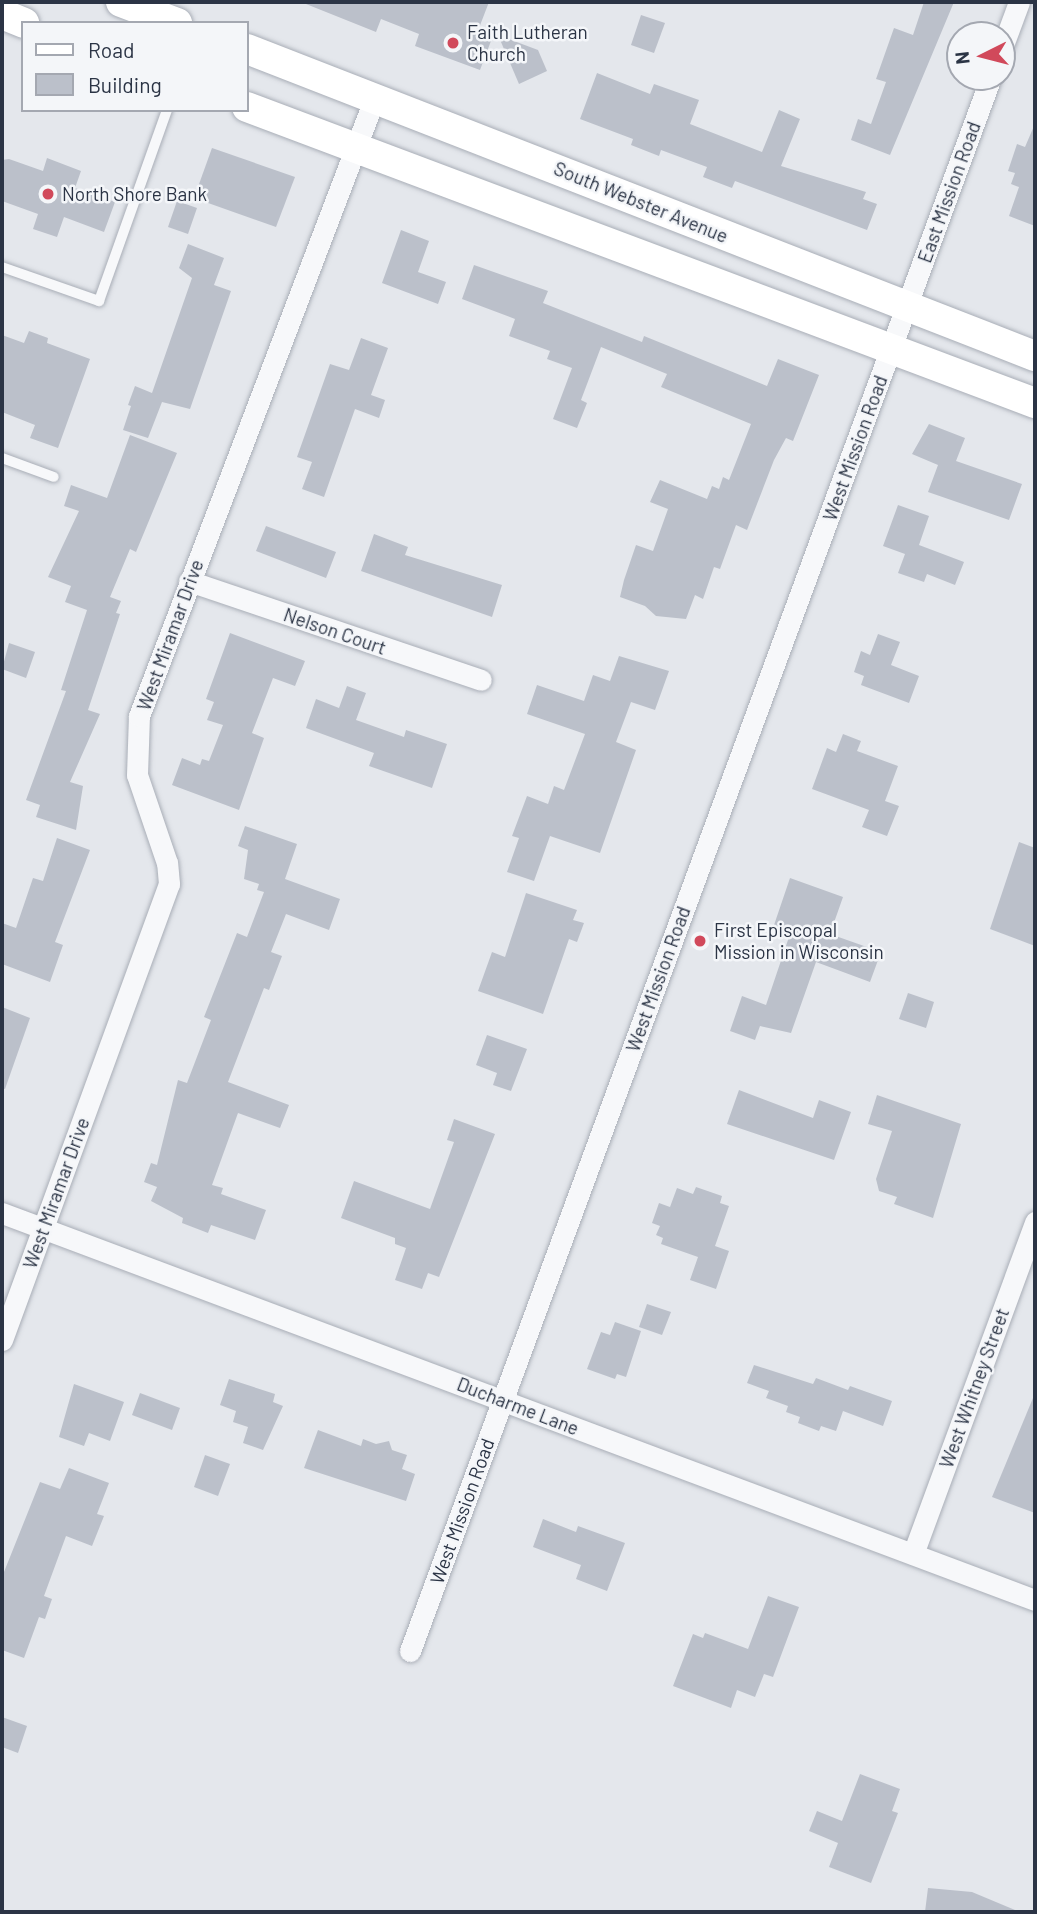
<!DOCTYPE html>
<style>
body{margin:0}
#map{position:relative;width:1037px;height:1914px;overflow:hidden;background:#e4e7ec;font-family:Barlow,sans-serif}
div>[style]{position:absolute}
.building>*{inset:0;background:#bbc0ca}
.roads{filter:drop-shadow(0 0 2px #a9aeb7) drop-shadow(0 0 2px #a9aeb7)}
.lane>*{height:10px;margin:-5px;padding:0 5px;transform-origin:5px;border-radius:5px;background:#f7f8fa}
.street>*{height:21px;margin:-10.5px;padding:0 10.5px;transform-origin:10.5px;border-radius:10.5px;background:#f7f8fa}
.secondary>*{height:30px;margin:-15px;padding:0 15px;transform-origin:15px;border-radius:15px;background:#fff}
.dots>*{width:19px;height:19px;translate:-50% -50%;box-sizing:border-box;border:4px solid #f4f6f9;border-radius:50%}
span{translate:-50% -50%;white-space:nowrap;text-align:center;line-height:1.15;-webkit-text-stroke:5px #f4f6f9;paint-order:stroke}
.poi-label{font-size:19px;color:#2b3445}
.left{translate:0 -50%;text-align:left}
.street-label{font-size:19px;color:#2b3445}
.frame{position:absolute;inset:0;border:4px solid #2b3445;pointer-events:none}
.legend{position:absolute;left:21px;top:21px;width:228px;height:91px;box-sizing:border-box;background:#f4f6f9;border:2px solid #a4a8b1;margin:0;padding:9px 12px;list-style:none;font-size:21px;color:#2b3445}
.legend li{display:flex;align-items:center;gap:14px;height:35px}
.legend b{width:35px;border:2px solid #a4a8b1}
.north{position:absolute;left:946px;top:21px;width:70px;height:70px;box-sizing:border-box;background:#f4f6f9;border:2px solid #a4a8b1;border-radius:50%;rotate:264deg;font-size:19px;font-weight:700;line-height:28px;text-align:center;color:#2b3445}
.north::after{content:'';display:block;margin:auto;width:24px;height:32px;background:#d1495b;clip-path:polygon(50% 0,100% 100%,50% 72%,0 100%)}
</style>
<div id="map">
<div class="building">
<div style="clip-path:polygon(301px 2px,489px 2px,479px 28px,494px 33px,480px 70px,415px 46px,419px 34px,381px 19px,376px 32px)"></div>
<div style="clip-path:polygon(924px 2px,954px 2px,890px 155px,851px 140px,858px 119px,871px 124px,886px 82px,876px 79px,894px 28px,913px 35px)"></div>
<div style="clip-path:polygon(641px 15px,665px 23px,654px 53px,631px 45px)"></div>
<div style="clip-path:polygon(498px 35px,538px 50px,547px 71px,519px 84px)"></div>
<div style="clip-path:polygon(597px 73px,650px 94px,654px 84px,699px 100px,690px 124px,762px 152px,779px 110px,800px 119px,781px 166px,866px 192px,863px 199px,877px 204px,867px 230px,735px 181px,732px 188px,703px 177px,707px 167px,661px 150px,659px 156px,631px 145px,633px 139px,580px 119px)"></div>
<div style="clip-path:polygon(1034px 126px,1035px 126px,1035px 226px,1009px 216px,1019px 187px,1011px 184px,1015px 173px,1008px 171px,1017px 144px,1025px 147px)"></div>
<div style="clip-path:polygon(212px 148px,295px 177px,276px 227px,194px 198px)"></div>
<div style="clip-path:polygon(47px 158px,81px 171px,75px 188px,115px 202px,104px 232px,64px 217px,57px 237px,33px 229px,38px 214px,2px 201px,2px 160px,9px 159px,43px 171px)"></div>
<div style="clip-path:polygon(177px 201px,197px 208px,188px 234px,168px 227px)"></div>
<div style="clip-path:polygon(401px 230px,429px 241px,418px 272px,446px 282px,438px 304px,382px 283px)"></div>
<div style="clip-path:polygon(188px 244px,224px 258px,214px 285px,231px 291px,190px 409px,162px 402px,148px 438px,123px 430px,131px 406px,128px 405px,135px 386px,152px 393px,192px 278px,179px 268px)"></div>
<div style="clip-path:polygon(474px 265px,548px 291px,543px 303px,642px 342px,644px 336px,767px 386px,778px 359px,819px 375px,793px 441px,786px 438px,774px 460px,747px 530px,736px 525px,720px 569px,714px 567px,703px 599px,695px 595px,686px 619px,656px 616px,645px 606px,620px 597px,624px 580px,636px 545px,653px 551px,668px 509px,650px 502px,660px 480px,707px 499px,712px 486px,719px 489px,723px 477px,729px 480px,751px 424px,661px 387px,667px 374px,601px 347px,581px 400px,587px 403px,577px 428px,553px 419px,572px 368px,547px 359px,550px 351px,509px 336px,515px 319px,462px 299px)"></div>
<div style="clip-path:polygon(29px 331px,48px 338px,47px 343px,90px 359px,58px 448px,30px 438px,35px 425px,2px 412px,2px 335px,24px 343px)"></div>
<div style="clip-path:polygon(361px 338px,388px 348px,371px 395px,385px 400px,379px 418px,355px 409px,324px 497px,302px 489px,312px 462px,297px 457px,330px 364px,349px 370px)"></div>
<div style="clip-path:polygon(929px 424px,965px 438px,956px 461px,1022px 484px,1009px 520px,928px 492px,938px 465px,912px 454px)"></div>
<div style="clip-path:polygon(130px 435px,177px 453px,136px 552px,130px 549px,110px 597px,121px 601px,116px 613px,120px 614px,88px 710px,100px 714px,70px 782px,83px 786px,76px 830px,36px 817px,40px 805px,26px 800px,66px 691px,61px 690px,87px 610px,65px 602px,71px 586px,48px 577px,79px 511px,64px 506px,71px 485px,107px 498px)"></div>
<div style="clip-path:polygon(898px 505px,929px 516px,919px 545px,964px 562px,955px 585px,927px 574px,924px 582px,898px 573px,905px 554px,883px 546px)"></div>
<div style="clip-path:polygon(266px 526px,336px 552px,326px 578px,256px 551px)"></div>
<div style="clip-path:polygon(374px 534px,408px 547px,405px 555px,502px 585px,492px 617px,361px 571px)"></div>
<div style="clip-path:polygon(230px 633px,305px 661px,295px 686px,273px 678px,252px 733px,264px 738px,239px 810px,172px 785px,182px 758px,200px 765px,202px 759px,209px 761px,223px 725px,207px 720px,214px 702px,206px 699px)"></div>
<div style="clip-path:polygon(878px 634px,900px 642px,891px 665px,919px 676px,909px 703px,861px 685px,864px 676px,854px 672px,861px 651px,870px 655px)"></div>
<div style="clip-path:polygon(9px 643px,35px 652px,26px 678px,2px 669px)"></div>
<div style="clip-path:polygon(619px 656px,669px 671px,655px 710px,631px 702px,616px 742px,636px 750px,600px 853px,550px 836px,534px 881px,507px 872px,519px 838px,512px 836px,527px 796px,548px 804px,554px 786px,564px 790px,585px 734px,527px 714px,537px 685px,584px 701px,593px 675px,610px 681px)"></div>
<div style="clip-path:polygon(347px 686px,366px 693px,356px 720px,404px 737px,406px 730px,447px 744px,432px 788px,369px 766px,374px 753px,306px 728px,316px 699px,339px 708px)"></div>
<div style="clip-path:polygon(843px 734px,861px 741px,857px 751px,898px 766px,885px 801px,899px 806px,887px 836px,862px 827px,869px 810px,812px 789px,827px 748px,836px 752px)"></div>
<div style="clip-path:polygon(245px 826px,297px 844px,285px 879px,340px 899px,329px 930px,286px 914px,271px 952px,282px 956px,269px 990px,264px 988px,228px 1082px,289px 1105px,280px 1128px,238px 1113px,212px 1185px,223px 1188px,221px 1194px,266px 1210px,255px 1240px,211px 1225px,208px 1233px,182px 1223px,183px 1218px,151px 1201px,157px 1187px,144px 1182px,151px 1163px,157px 1165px,178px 1080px,187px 1083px,211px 1020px,204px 1017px,237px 933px,247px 937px,264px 892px,257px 890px,259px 884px,244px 879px,248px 850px,238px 846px)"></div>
<div style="clip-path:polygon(57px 838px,90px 850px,55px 942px,63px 945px,50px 982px,2px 964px,2px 923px,16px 928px,33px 878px,43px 881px)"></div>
<div style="clip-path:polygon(1019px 842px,1035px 848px,1035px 946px,990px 929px)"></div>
<div style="clip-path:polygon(790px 878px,843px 897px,830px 934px,881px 952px,870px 982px,816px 962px,791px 1033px,760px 1026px,755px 1040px,730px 1031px,742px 996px,766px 1005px,790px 934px,773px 928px)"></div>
<div style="clip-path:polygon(526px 893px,577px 910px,573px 920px,584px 923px,577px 942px,569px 939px,543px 1014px,478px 991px,492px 952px,505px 957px)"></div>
<div style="clip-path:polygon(908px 993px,934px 1002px,926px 1028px,899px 1019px)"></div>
<div style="clip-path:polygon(2px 1007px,30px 1018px,5px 1089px,2px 1088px)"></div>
<div style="clip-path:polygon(487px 1035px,527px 1049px,511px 1091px,493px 1085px,497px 1073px,476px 1065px)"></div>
<div style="clip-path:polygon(739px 1090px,813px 1118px,819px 1100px,851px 1112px,834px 1160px,727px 1124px)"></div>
<div style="clip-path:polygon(877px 1095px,961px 1124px,933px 1218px,894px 1204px,897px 1197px,879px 1191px,876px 1179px,892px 1131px,868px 1124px)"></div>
<div style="clip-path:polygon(454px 1119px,495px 1134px,439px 1277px,428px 1273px,422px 1289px,395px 1280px,406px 1248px,395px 1244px,395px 1238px,341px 1218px,354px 1181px,430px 1209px,454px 1142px,447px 1140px)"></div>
<div style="clip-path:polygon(696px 1187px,722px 1196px,720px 1203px,729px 1206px,715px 1246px,729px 1251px,716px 1289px,690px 1280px,698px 1257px,661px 1244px,663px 1238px,656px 1235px,660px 1226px,652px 1223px,659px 1203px,670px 1207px,677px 1188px,693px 1194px)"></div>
<div style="clip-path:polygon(647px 1304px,671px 1312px,662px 1335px,639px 1327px)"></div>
<div style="clip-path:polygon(615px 1322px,641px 1331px,626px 1377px,617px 1374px,615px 1379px,587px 1369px,601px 1332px,610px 1335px)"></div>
<div style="clip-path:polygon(754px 1365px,813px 1384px,816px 1378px,848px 1390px,850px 1386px,892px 1401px,883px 1426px,843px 1411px,836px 1431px,821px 1426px,819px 1431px,798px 1423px,800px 1417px,786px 1412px,788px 1406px,766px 1398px,769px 1391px,747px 1383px)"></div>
<div style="clip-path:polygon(229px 1379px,275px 1394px,273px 1402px,283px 1406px,263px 1450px,243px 1443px,248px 1427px,233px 1422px,236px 1411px,220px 1405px)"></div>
<div style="clip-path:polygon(74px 1384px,124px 1402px,110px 1441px,89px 1433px,84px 1446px,59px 1437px)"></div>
<div style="clip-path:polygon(140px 1393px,180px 1408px,172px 1430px,132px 1415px)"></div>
<div style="clip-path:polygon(1033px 1398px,1035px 1399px,1035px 1513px,992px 1497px)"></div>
<div style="clip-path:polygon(318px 1430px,361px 1446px,363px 1439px,376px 1444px,389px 1441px,392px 1450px,407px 1455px,402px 1469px,415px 1474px,406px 1501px,304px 1468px)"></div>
<div style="clip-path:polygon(205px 1455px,230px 1464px,218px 1496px,194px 1487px)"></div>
<div style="clip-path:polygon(69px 1468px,109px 1483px,97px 1514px,104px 1516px,92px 1546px,66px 1536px,44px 1596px,52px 1599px,45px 1619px,39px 1617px,24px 1658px,2px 1650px,2px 1577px,40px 1482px,60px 1489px)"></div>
<div style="clip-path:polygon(543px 1519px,576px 1532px,578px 1526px,625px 1543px,607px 1591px,576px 1579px,581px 1565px,533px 1547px)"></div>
<div style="clip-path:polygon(768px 1596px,799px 1607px,773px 1677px,764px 1674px,755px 1697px,737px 1690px,731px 1708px,673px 1686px,693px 1634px,703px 1638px,705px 1633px,748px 1649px)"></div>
<div style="clip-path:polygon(2px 1717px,27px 1726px,18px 1753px,2px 1747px)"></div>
<div style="clip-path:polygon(860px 1774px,900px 1789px,892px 1811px,898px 1813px,871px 1883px,829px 1867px,838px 1843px,809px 1831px,817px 1811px,842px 1821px)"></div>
<div style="clip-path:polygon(928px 1888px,972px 1892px,1020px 1912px,925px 1912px)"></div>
</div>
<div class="roads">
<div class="lane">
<div style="left:2px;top:267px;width:103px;rotate:19.3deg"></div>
<div style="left:99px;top:301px;width:203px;rotate:-70.4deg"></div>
<div style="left:2px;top:458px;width:55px;rotate:20.1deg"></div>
</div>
<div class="street">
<div style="left:1002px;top:48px;width:49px;rotate:-69.7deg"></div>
<div style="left:189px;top:581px;width:308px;rotate:18.7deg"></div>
<div style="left:2px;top:1213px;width:1103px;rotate:20.54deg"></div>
<div style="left:2px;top:1340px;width:486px;rotate:-69.9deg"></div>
<div style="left:169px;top:884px;width:21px;rotate:-95deg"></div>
<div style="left:167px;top:863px;width:93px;rotate:-108.8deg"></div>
<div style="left:137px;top:775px;width:59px;rotate:-88.1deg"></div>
<div style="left:139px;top:716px;width:662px;rotate:-69.13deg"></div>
<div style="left:913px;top:1554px;width:354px;rotate:-69.8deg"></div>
<div style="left:410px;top:1651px;width:1678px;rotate:-69.74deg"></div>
</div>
<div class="secondary">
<div style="left:121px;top:2px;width:60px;rotate:20.6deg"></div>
<div style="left:2px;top:14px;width:24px;rotate:22deg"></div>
<div style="left:247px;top:49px;width:846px;rotate:21.29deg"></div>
<div style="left:247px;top:107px;width:842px;rotate:20.59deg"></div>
</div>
</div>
<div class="dots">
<div style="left:453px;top:43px;background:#d1495b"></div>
<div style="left:48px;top:194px;background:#d1495b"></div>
<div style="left:700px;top:941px;background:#d1495b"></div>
</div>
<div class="poi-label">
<span class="left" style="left:467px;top:43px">Faith Lutheran<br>Church</span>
<span class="left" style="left:62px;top:194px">North Shore Bank</span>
<span class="left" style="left:714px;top:941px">First Episcopal<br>Mission in Wisconsin</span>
</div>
<div class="street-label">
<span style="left:949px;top:192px;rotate:-70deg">East Mission Road</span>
<span style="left:641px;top:202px;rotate:22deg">South Webster Avenue</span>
<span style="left:855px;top:448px;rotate:-70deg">West Mission Road</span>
<span style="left:335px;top:631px;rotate:19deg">Nelson Court</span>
<span style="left:170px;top:635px;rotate:-70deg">West Miramar Drive</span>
<span style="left:658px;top:979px;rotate:-70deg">West Mission Road</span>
<span style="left:56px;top:1193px;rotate:-70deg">West Miramar Drive</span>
<span style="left:974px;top:1388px;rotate:-70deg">West Whitney Street</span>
<span style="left:518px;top:1406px;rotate:21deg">Ducharme Lane</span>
<span style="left:462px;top:1511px;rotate:-70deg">West Mission Road</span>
</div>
<div class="frame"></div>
<ul class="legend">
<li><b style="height:9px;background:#fff"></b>Road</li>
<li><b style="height:19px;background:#bbc0ca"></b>Building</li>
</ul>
<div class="north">N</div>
</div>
